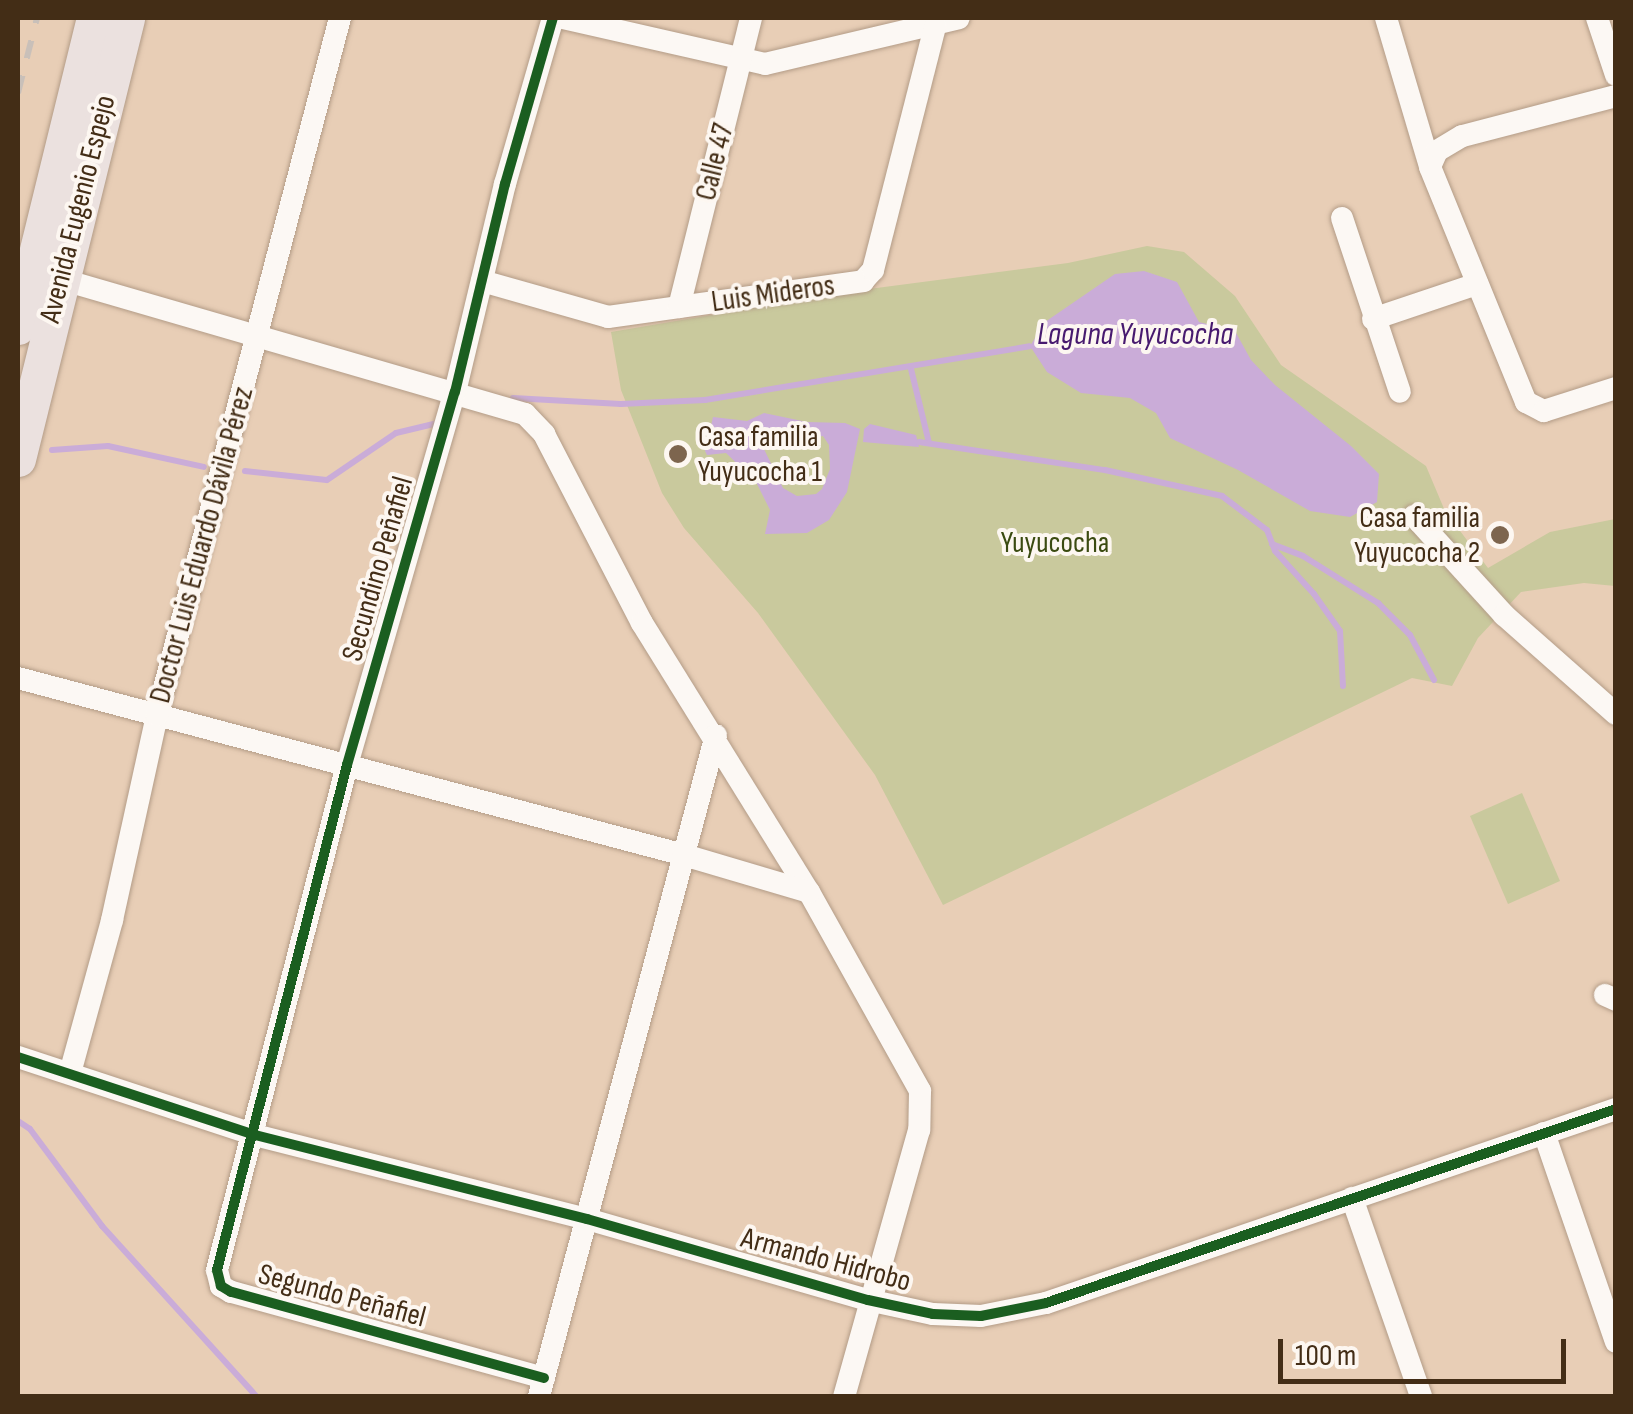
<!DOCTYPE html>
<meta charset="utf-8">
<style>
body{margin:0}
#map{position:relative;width:1633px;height:1414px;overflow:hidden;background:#e8ceb6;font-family:"Sofia Sans Condensed",sans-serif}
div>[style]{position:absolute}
.green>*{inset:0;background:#c9c99d}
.water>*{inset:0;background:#caacd8}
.stream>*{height:6px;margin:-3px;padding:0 3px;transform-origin:3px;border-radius:3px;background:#caacd8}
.roads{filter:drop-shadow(0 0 2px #b39c87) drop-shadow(0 0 2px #b39c87)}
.street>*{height:22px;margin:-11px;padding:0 11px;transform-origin:11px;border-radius:11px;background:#fcf8f4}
.primary>*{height:35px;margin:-17.5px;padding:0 17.5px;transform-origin:17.5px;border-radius:17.5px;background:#ebe1df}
.rail>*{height:6px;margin-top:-3px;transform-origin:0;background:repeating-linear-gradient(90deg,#c9c0b9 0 18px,transparent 0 36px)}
.cycleway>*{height:10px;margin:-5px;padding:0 5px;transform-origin:5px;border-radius:5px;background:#1b5e20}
.dots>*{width:28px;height:28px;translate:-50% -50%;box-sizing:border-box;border:5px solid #fdf7f1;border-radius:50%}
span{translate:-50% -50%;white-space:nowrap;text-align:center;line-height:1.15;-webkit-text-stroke:8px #fdf7f1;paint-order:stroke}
.street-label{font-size:30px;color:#432d16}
.poi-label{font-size:30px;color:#432d16}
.left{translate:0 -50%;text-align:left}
.right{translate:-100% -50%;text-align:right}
.park-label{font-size:30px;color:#3b4b11}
.water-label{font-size:32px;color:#471a6f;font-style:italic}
.frame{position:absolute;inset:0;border:20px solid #432d16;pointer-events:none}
.scale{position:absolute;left:1278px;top:1339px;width:288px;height:45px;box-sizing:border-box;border:5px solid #432d16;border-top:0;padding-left:12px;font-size:30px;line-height:35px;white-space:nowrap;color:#432d16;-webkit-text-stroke:8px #fdf7f1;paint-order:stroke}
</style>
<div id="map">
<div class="green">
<div style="clip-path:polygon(1147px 246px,1184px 252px,1235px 296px,1281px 365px,1426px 466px,1445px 511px,1488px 568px,1550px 532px,1615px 519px,1615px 586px,1584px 583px,1521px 592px,1478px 638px,1452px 686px,1412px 678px,943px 905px,875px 775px,758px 613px,684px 528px,662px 493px,621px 390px,611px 332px,846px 292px,1068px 263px)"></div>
<div style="clip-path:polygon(1522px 793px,1560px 881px,1508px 904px,1470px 816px)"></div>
</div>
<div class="water">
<div style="clip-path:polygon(1144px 271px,1177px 282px,1199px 322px,1235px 331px,1251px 360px,1275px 385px,1351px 446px,1379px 474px,1377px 502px,1350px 517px,1310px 511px,1238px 470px,1170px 438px,1156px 413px,1130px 398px,1081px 393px,1047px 372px,1030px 346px,1045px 322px,1115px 274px)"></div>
<div style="clip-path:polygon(evenodd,764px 413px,807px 422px,845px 423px,860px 429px,847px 492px,829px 520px,807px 533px,765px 534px,770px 510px,756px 482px,726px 453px,707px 455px,705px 451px,713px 417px,747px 421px,764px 413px,823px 436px,829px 445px,830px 469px,822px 489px,816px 494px,797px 496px,783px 488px,762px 445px,823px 436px)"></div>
<div style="clip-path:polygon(870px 424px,916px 435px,919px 447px,863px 442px,864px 429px)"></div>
</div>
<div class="stream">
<div style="left:911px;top:369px;width:76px;rotate:76.3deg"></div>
<div style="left:513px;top:398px;width:108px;rotate:3.2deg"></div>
<div style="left:621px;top:404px;width:84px;rotate:-2.7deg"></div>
<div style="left:705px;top:400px;width:329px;rotate:-9.4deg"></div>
<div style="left:919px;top:442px;width:188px;rotate:8.6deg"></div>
<div style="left:1105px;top:470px;width:120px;rotate:12.5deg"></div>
<div style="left:1222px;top:496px;width:56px;rotate:37.1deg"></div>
<div style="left:1267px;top:530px;width:22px;rotate:69deg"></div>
<div style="left:1275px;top:551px;width:58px;rotate:47.8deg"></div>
<div style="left:1314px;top:594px;width:45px;rotate:54.9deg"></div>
<div style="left:1340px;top:631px;width:55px;rotate:86.9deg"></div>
<div style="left:52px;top:450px;width:56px;rotate:-4.1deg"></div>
<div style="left:108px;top:446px;width:98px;rotate:12.3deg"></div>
<div style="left:245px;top:471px;width:82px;rotate:6.3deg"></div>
<div style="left:327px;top:480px;width:83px;rotate:-34.3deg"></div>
<div style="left:396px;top:433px;width:43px;rotate:-13.4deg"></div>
<div style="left:1272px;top:544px;width:33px;rotate:21deg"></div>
<div style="left:1303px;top:556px;width:89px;rotate:32.1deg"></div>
<div style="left:1378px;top:603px;width:45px;rotate:45deg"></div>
<div style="left:1410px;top:635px;width:51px;rotate:61.9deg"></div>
<div style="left:18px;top:1121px;width:14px;rotate:34deg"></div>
<div style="left:30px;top:1129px;width:121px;rotate:53.4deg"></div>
<div style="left:102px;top:1226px;width:229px;rotate:47.8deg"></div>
</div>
<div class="roads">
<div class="street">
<div style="left:563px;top:18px;width:207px;rotate:12.8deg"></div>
<div style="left:765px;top:64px;width:199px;rotate:-13.3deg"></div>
<div style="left:1386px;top:18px;width:155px;rotate:73.5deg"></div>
<div style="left:1597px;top:18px;width:60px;rotate:71.6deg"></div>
<div style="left:1616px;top:96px;width:159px;rotate:165.4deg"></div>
<div style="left:1462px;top:136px;width:29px;rotate:149deg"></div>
<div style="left:1437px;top:151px;width:17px;rotate:114deg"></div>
<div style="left:1430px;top:167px;width:254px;rotate:67.8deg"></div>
<div style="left:1526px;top:402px;width:20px;rotate:27deg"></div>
<div style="left:1544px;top:411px;width:76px;rotate:-17.7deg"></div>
<div style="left:1342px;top:218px;width:183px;rotate:71.6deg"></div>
<div style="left:50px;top:276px;width:495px;rotate:16.2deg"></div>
<div style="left:525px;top:414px;width:28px;rotate:46deg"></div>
<div style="left:544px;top:434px;width:213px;rotate:62.6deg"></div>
<div style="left:642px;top:623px;width:317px;rotate:58.2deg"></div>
<div style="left:809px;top:892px;width:228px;rotate:60.8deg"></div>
<div style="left:920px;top:1091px;width:39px;rotate:91deg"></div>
<div style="left:919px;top:1130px;width:276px;rotate:105.7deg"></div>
<div style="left:482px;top:281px;width:131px;rotate:15.9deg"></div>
<div style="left:608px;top:317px;width:258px;rotate:-8deg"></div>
<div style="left:863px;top:281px;width:15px;rotate:-48deg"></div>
<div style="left:873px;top:270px;width:252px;rotate:-75.7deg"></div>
<div style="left:679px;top:307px;width:298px;rotate:-76deg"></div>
<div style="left:1373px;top:319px;width:110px;rotate:-18.6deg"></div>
<div style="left:1414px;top:516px;width:134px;rotate:47.7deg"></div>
<div style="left:1504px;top:615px;width:149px;rotate:41.5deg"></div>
<div style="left:18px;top:678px;width:689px;rotate:14.88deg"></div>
<div style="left:684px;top:855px;width:130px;rotate:16.5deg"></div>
<div style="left:1605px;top:995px;width:12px;rotate:24deg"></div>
<div style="left:18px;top:1057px;width:250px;rotate:18.2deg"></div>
<div style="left:255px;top:1135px;width:342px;rotate:14.2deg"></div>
<div style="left:587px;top:1219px;width:292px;rotate:16.1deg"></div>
<div style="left:868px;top:1300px;width:66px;rotate:12.2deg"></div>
<div style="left:933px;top:1314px;width:48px;rotate:2.4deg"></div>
<div style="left:981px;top:1316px;width:66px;rotate:-11.3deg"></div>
<div style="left:1046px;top:1303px;width:602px;rotate:-18.8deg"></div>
<div style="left:70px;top:1073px;width:159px;rotate:-74.6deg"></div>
<div style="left:112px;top:920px;width:210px;rotate:-77.6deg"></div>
<div style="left:157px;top:715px;width:721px;rotate:-75.29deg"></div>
<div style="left:1544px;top:1133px;width:221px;rotate:71deg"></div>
<div style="left:1352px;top:1198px;width:210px;rotate:70.8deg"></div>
<div style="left:544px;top:1378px;width:325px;rotate:-164.6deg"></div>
<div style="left:231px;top:1292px;width:12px;rotate:-149deg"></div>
<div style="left:221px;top:1286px;width:16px;rotate:-104deg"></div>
<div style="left:217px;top:1270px;width:521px;rotate:-75.56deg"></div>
<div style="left:347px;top:765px;width:388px;rotate:-73.9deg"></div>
<div style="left:455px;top:392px;width:214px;rotate:-76.5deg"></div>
<div style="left:505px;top:184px;width:173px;rotate:-73.9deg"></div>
<div style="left:539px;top:1396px;width:684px;rotate:-75.01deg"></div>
</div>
<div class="primary">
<div style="left:18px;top:327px;width:318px;rotate:-76.2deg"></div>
<div style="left:18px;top:459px;width:454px;rotate:-76.1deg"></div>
</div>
</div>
<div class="rail">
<div style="left:18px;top:93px;width:77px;rotate:-75.8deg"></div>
</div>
<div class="cycleway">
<div style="left:18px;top:1057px;width:250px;rotate:18.2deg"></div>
<div style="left:255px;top:1135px;width:342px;rotate:14.2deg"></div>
<div style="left:587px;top:1219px;width:292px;rotate:16.1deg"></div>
<div style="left:868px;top:1300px;width:66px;rotate:12.2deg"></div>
<div style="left:933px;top:1314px;width:48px;rotate:2.4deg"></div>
<div style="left:981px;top:1316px;width:66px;rotate:-11.3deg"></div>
<div style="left:1046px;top:1303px;width:602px;rotate:-18.8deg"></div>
<div style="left:544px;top:1378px;width:325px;rotate:-164.6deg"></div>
<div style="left:231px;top:1292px;width:12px;rotate:-149deg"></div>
<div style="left:221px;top:1286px;width:16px;rotate:-104deg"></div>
<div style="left:217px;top:1270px;width:521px;rotate:-75.56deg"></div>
<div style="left:347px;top:765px;width:388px;rotate:-73.9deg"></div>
<div style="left:455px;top:392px;width:214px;rotate:-76.5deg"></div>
<div style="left:505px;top:184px;width:173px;rotate:-73.9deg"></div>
</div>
<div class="dots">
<div style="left:678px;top:454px;background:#7d654e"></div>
<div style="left:1500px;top:535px;background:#7d654e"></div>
</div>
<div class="street-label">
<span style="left:715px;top:162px;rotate:-76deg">Calle 47</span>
<span style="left:78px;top:209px;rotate:-76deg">Avenida Eugenio Espejo</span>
<span style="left:773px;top:294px;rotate:-8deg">Luis Mideros</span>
<span style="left:202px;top:545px;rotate:-75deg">Doctor Luis Eduardo Dávila Pérez</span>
<span style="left:378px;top:569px;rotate:-74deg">Secundino Peñafiel</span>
<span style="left:826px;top:1260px;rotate:15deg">Armando Hidrobo</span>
<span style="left:342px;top:1296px;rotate:15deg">Segundo Peñafiel</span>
</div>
<div class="poi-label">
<span class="left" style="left:698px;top:454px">Casa familia<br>Yuyucocha 1</span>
<span class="right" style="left:1480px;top:535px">Casa familia<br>Yuyucocha 2</span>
</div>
<div class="park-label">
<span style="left:1055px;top:543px">Yuyucocha</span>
</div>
<div class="water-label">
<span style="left:1135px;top:335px">Laguna Yuyucocha</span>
</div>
<div class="frame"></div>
<div class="scale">100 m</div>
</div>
